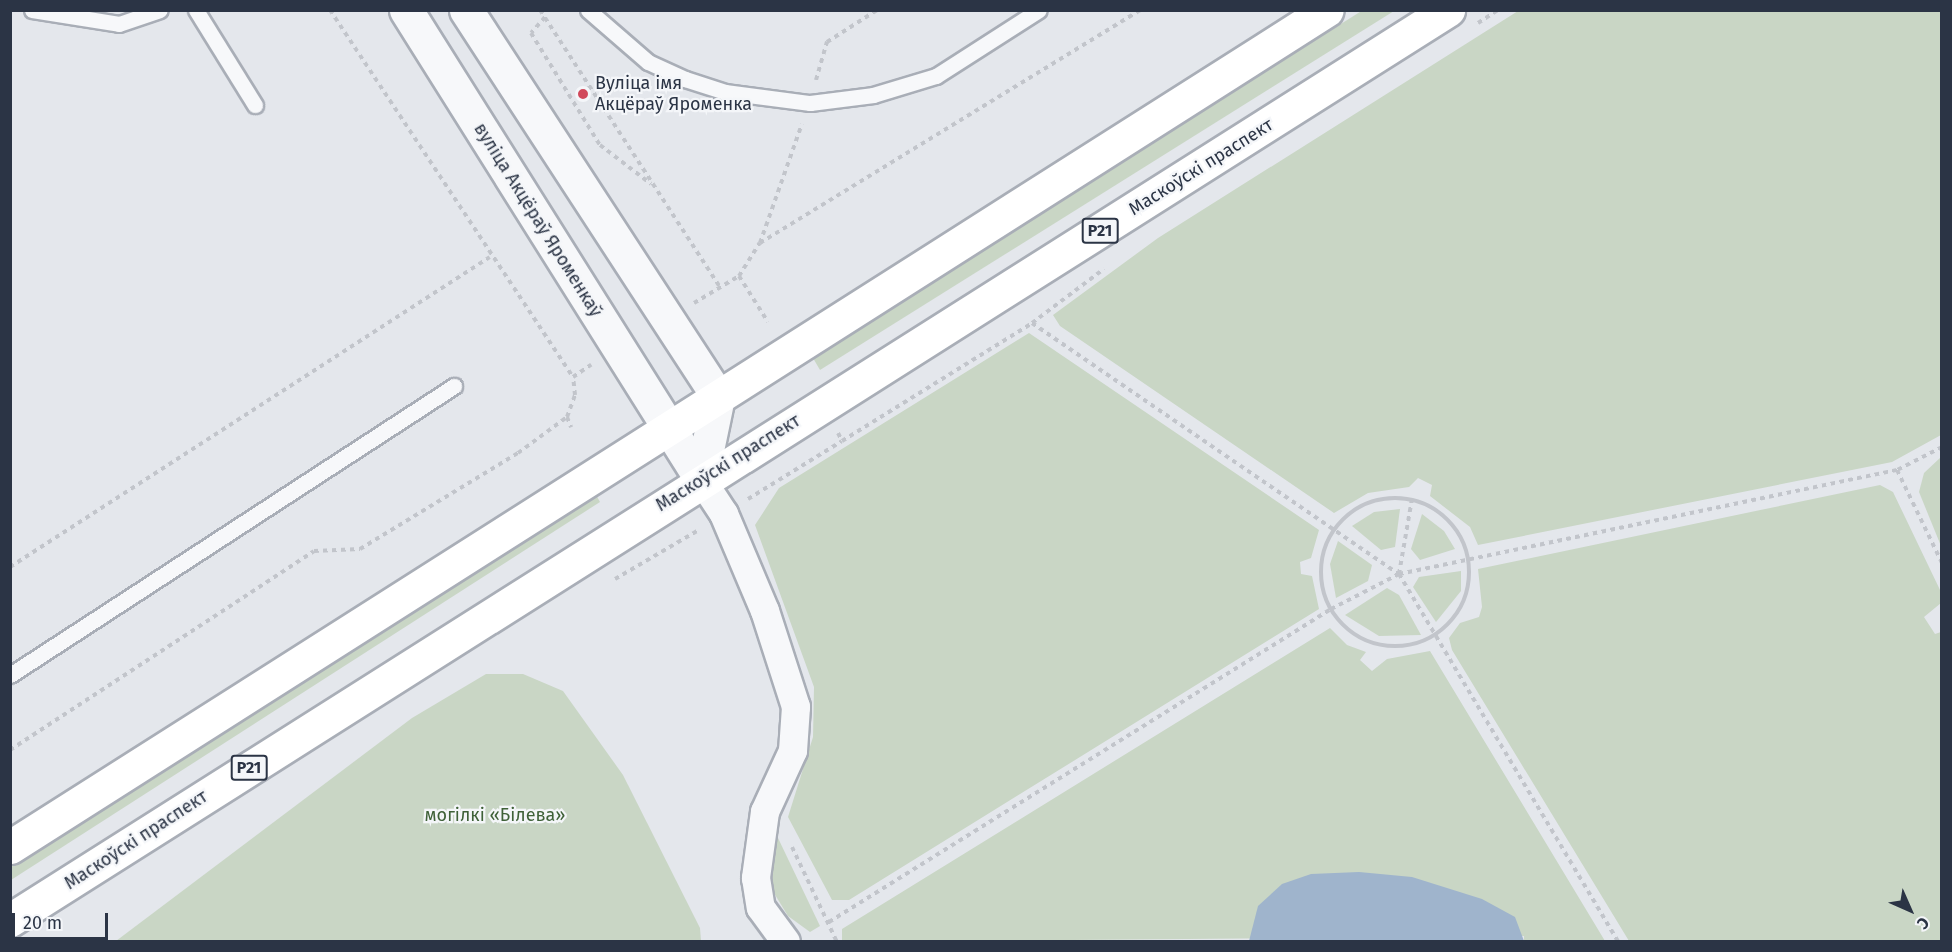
<!DOCTYPE html>
<html>
<head>
<meta charset="utf-8">
<style>
  body { margin:0 }
  #map { position:relative; width:1952px; height:952px; overflow:hidden; background:#e4e7ec; font-family:"Fira Sans",sans-serif }
  div>[style] { position:absolute }
  [style*='--x'] { left:calc(var(--x)*1px); top:calc(var(--y)*1px); width:calc(var(--w)*1px); rotate:calc(var(--a)*1deg) }
  .green>* { inset:0; background:#c9d6c5 }
  .water>* { inset:0; background:#9fb4cc }
  .path>* { height:4px; margin-top:-2px; transform-origin:0; background:repeating-linear-gradient(90deg,#c2c5cb 0 4.5px,transparent 0 9px) }
  .path>.ring { margin:-2px; padding:0; box-sizing:content-box; background:none; border:4px solid #c2c5cb; border-radius:50% }
  .roads { filter:drop-shadow(2px 0 #a9aeb7) drop-shadow(-2px 0 #a9aeb7) drop-shadow(0 2px #a9aeb7) drop-shadow(0 -2px #a9aeb7) }
  .service>* { height:15px; margin:-7.5px; padding:0 7.5px; transform-origin:7.5px; border-radius:7.5px; background:#f7f8fa }
  .minor>* { height:28px; margin:-14px; padding:0 14px; transform-origin:14px; border-radius:14px; background:#f7f8fa }
  .tertiary>* { height:33px; margin:-16.5px; padding:0 16.5px; transform-origin:16.5px; border-radius:16.5px; background:#f7f8fa }
  .primary>* { height:33px; margin:-16.5px; padding:0 16.5px; transform-origin:16.5px; border-radius:16.5px; background:#fff }
  .dots>* { width:16px; height:16px; translate:-50% -50%; box-sizing:border-box; border:3px solid #f4f6f9; border-radius:50% }
  span { translate:-50% -50%; white-space:nowrap; text-align:center; line-height:1.15; -webkit-text-stroke:4.5px #f4f6f9; paint-order:stroke }
  .shield-label span { padding:2px 4px; background:#f4f6f9; border:2px solid; border-radius:4px; -webkit-text-stroke-width:0 }
  .shield-label { font-size:16px; color:#2b3445; font-weight:700 }
  .poi-label { font-size:18px; color:#2b3445 }
  .left { translate:0 -50%; text-align:left }
  .street-label { font-size:18px; color:#2b3445 }
  .park-label { font-size:18px; color:#3f6138 }
  .frame { position:absolute; inset:0; border:12px solid #2b3445; pointer-events:none }
  .north { position:absolute; left:1880px; top:880px; width:60px; height:60px; -webkit-text-stroke:4px #f4f6f9; paint-order:stroke; rotate:135deg; font-size:16px; font-weight:700; line-height:24px; text-align:center; color:#2b3445 }
  .north::after { content:''; display:block; margin:auto; width:21px; height:27px; background:#2b3445; clip-path:polygon(50% 0,100% 100%,50% 72%,0 100%) }
  .scale { position:absolute; left:12px; top:913px; width:96px; height:27px; box-sizing:border-box; border:3px solid #2b3445; border-top:0; padding-left:8px; font-size:18px; line-height:21px; white-space:nowrap; color:#2b3445; -webkit-text-stroke:4px #f4f6f9; paint-order:stroke }
</style>
</head>
<body>
<div id="map">
  <div class="green">
    <i style="clip-path:polygon(1363px 10px,1394px 11px,820px 370px,813px 358px)"></i>
    <i style="clip-path:polygon(1518px 11px,1941px 11px,1941px 435px,1892px 462px,1478px 545px,1470px 527px,1430px 496px,1432px 485px,1418px 478px,1409px 487px,1368px 493px,1334px 513px,1060px 326px,1053px 315px,1158px 238px)"></i>
    <i style="clip-path:polygon(1029px 333px,1319px 530px,1311px 558px,1300px 562px,1301px 574px,1312px 576px,1319px 609px,849px 900px,832px 900px,788px 817px,813px 737px,814px 687px,755px 525px,779px 488px)"></i>
    <i style="clip-path:polygon(1941px 457px,1941px 546px,1919px 492px,1924px 473px)"></i>
    <i style="clip-path:polygon(1880px 485px,1893px 492px,1941px 592px,1941px 603px,1924px 617px,1935px 634px,1941px 632px,1941px 941px,1629px 941px,1452px 650px,1449px 638px,1460px 623px,1479px 617px,1482px 607px,1478px 569px)"></i>
    <i style="clip-path:polygon(595px 493px,600px 502px,11px 880px,11px 867px)"></i>
    <i style="clip-path:polygon(1400px 509px,1395px 547px,1381px 550px,1352px 526px,1374px 512px)"></i>
    <i style="clip-path:polygon(1422px 514px,1444px 531px,1455px 549px,1420px 560px,1411px 549px)"></i>
    <i style="clip-path:polygon(1338px 541px,1372px 565px,1368px 581px,1336px 598px,1330px 564px)"></i>
    <i style="clip-path:polygon(1461px 571px,1461px 591px,1436px 622px,1413px 587px,1419px 577px)"></i>
    <i style="clip-path:polygon(1387px 588px,1399px 595px,1421px 635px,1379px 636px,1345px 615px)"></i>
    <i style="clip-path:polygon(1330px 628px,1347px 645px,1366px 652px,1360px 660px,1372px 671px,1387px 659px,1430px 651px,1605px 941px,1524px 941px,1524px 936px,842px 942px,842px 929px)"></i>
    <i style="clip-path:polygon(486px 674px,523px 674px,563px 691px,623px 775px,700px 928px,701px 941px,116px 941px,412px 718px)"></i>
    <i style="clip-path:polygon(778px 838px,820px 926px,810px 932px,788px 916px,774px 893px,770px 866px)"></i>
  </div>
  <div class="water">
    <i style="clip-path:polygon(1359px 872px,1412px 877px,1482px 899px,1515px 917px,1524px 941px,1249px 941px,1258px 906px,1282px 884px,1311px 874px)"></i>
  </div>
  <div class="path">
    <i style="--x:330;--y:10;--w:440;--a:56.5"></i>
    <i style="--x:573;--y:377;--w:22;--a:-34"></i>
    <i style="--x:540;--y:10;--w:330;--a:57"></i>
    <i style="--x:545;--y:17;--w:21;--a:131"></i>
    <i style="--x:531;--y:33;--w:132;--a:58.4"></i>
    <i style="--x:600;--y:145;--w:64;--a:37.4"></i>
    <i style="--x:1478;--y:23;--w:24;--a:-33"></i>
    <i style="--x:816;--y:80;--w:40;--a:-74"></i>
    <i style="--x:827;--y:42;--w:59;--a:-32.6"></i>
    <i style="--x:760;--y:243;--w:446;--a:-31.5"></i>
    <i style="--x:739;--y:276;--w:54;--a:57.8"></i>
    <i style="--x:694;--y:303;--w:52;--a:-31"></i>
    <i style="--x:739;--y:276;--w:39;--a:-58"></i>
    <i style="--x:760;--y:243;--w:126;--a:-70.6"></i>
    <i style="--x:1032;--y:323;--w:445;--a:34.4"></i>
    <i style="--x:1399;--y:574;--w:428;--a:59.2"></i>
    <i style="--x:567;--y:417;--w:11;--a:68"></i>
    <i style="--x:838;--y:433;--w:9;--a:63"></i>
    <i style="--x:842;--y:441;--w:224;--a:-31.8"></i>
    <i style="--x:1032;--y:323;--w:90;--a:-36.9"></i>
    <i style="--x:1942;--y:447;--w:51;--a:152.9"></i>
    <i style="--x:1897;--y:470;--w:103;--a:64.2"></i>
    <i class="ring" style="left:1321px;top:498px;width:144px;height:144px"></i>
    <i style="--x:748;--y:499;--w:110;--a:-31.7"></i>
    <i style="--x:10;--y:567;--w:571;--a:-32.86"></i>
    <i style="--x:1399;--y:574;--w:76;--a:-80.2"></i>
    <i style="--x:615;--y:579;--w:97;--a:-30.3"></i>
    <i style="--x:10;--y:750;--w:363;--a:-33.2"></i>
    <i style="--x:314;--y:551;--w:46;--a:-2.5"></i>
    <i style="--x:360;--y:549;--w:185;--a:-31.3"></i>
    <i style="--x:518;--y:453;--w:61;--a:-36.3"></i>
    <i style="--x:567;--y:417;--w:23;--a:-70"></i>
    <i style="--x:575;--y:395;--w:18;--a:-96"></i>
    <i style="--x:792;--y:847;--w:105;--a:64.7"></i>
    <i style="--x:829;--y:922;--w:592;--a:-31.94"></i>
    <i style="--x:1331;--y:609;--w:76;--a:-27.2"></i>
    <i style="--x:1399;--y:574;--w:509;--a:-11.8"></i>
  </div>
  <div class="roads">
    <div class="service">
      <i style="--x:32;--y:10;--w:88;--a:9.1"></i>
      <i style="--x:119;--y:24;--w:43;--a:-18.9"></i>
      <i style="--x:196;--y:10;--w:112;--a:58.2"></i>
      <i style="--x:588;--y:10;--w:79;--a:40.9"></i>
      <i style="--x:648;--y:62;--w:41;--a:24.7"></i>
      <i style="--x:685;--y:79;--w:42;--a:18"></i>
      <i style="--x:725;--y:92;--w:86;--a:7.4"></i>
      <i style="--x:810;--y:103;--w:64;--a:-7.2"></i>
      <i style="--x:873;--y:95;--w:66;--a:-16.8"></i>
      <i style="--x:936;--y:76;--w:122;--a:-32.7"></i>
      <i style="--x:10;--y:675;--w:530;--a:-33.06"></i>
    </div>
    <div class="minor">
      <i style="--x:701;--y:479;--w:42;--a:56.7"></i>
      <i style="--x:724;--y:514;--w:105;--a:67.1"></i>
      <i style="--x:765;--y:611;--w:101;--a:72.1"></i>
      <i style="--x:796;--y:707;--w:44;--a:93.9"></i>
      <i style="--x:793;--y:751;--w:67;--a:114.7"></i>
      <i style="--x:765;--y:812;--w:67;--a:97.8"></i>
      <i style="--x:756;--y:878;--w:30;--a:81"></i>
      <i style="--x:761;--y:908;--w:42;--a:53.7"></i>
    </div>
    <div class="tertiary">
      <i style="--x:406;--y:10;--w:554;--a:57.83"></i>
      <i style="--x:466;--y:10;--w:462;--a:56.9"></i>
      <i style="--x:718;--y:397;--w:84;--a:101.7"></i>
    </div>
    <div class="primary">
      <i style="--x:10;--y:847;--w:1560;--a:-32.44"></i>
      <i style="--x:10;--y:920;--w:1702;--a:-32.33"></i>
    </div>
  </div>
  <div class="dots">
    <i style="left:583px;top:94px;background:#d1495b"></i>
  </div>
  <div class="shield-label">
    <span style="left:1100px;top:231px">Р21</span>
    <span style="left:249px;top:768px">Р21</span>
  </div>
  <div class="poi-label">
    <span class="left" style="left:595px;top:94px">Вуліца імя<br>Акцёраў Яроменка</span>
  </div>
  <div class="street-label">
    <span style="left:1201px;top:167px;rotate:-32deg">Маскоўскі праспект</span>
    <span style="left:538px;top:220px;rotate:58deg">вуліца Акцёраў Яроменкаў</span>
    <span style="left:728px;top:463px;rotate:-32deg">Маскоўскі праспект</span>
    <span style="left:136px;top:840px;rotate:-33deg">Маскоўскі праспект</span>
  </div>
  <div class="park-label">
    <span style="left:495px;top:815px">могілкі «Білева»</span>
  </div>
  <div class="frame"></div>
  <div class="north">С</div>
  <div class="scale">20 m</div>
</div>
</body>
</html>
